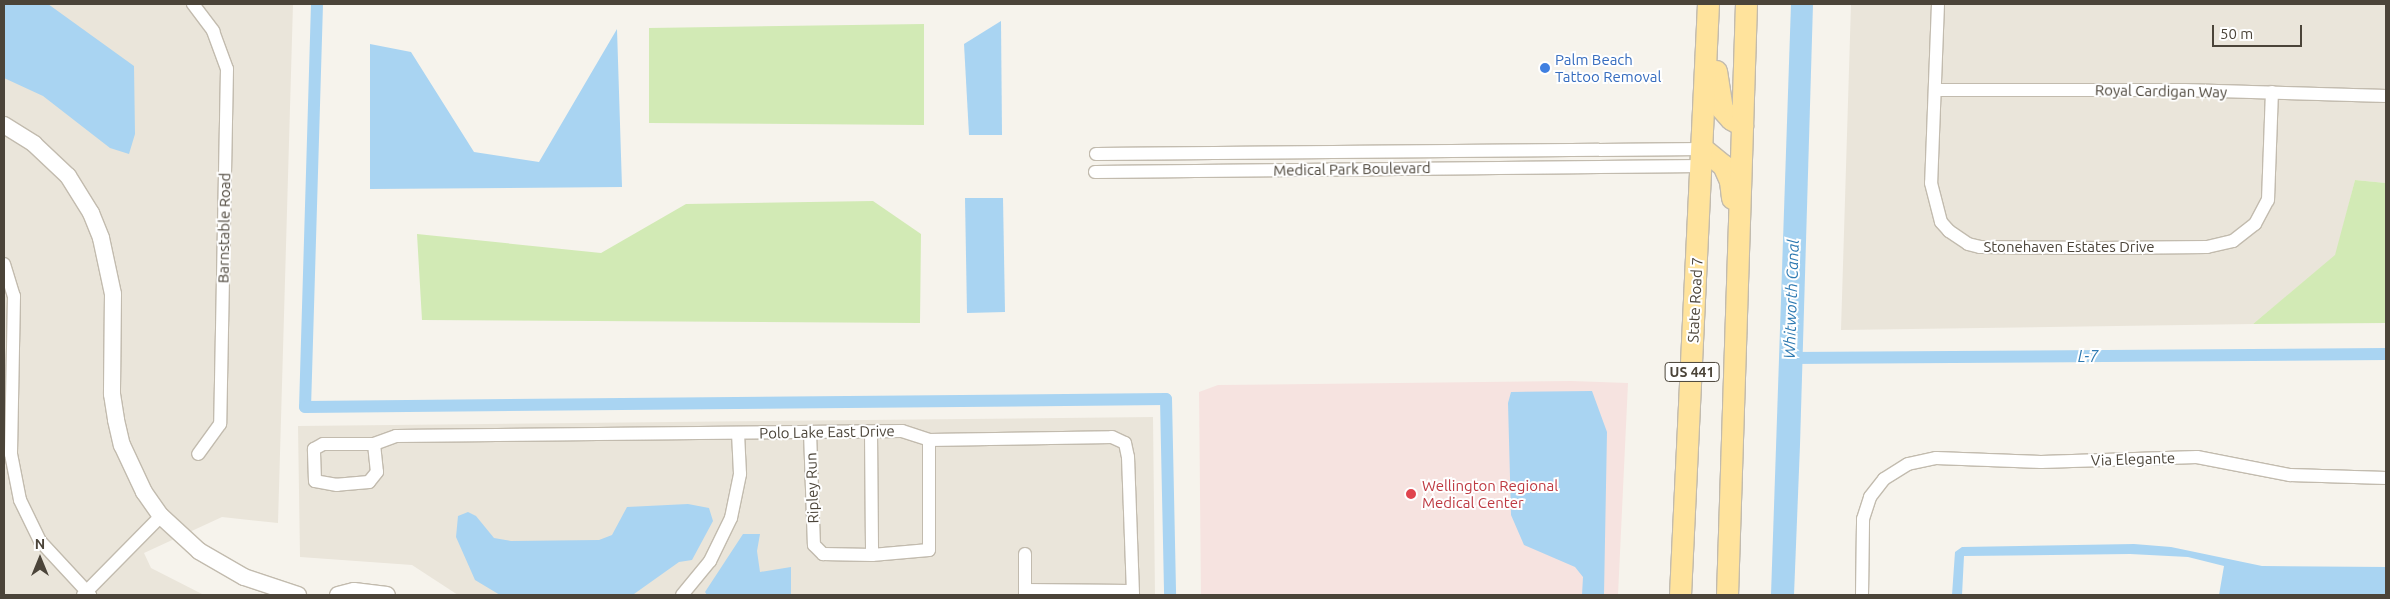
<!DOCTYPE html>
<html>
<head>
<meta charset="utf-8">
<style>
  body { margin:0 }
  #map { position:relative; width:2390px; height:599px; overflow:hidden; background:#f6f3ec; font-family:Ubuntu,sans-serif }
  div>[style] { position:absolute }
  [style*='--x'] { left:calc(var(--x)*1px); top:calc(var(--y)*1px); width:calc(var(--w)*1px); rotate:calc(var(--a)*1deg) }
  .residential>* { inset:0; background:#eae5da }
  .medical>* { inset:0; background:#f6e3e0 }
  .green>* { inset:0; background:#d2eab5 }
  .water>* { inset:0; background:#a9d4f2 }
  .canal>* { height:12px; margin:-6px; padding:0 6px; transform-origin:6px; border-radius:6px; background:#a9d4f2 }
  .roads { filter:drop-shadow(1px 0 #c2bbae) drop-shadow(-1px 0 #c2bbae) drop-shadow(0 1px #c2bbae) drop-shadow(0 -1px #c2bbae) }
  .minor>* { height:12px; margin:-6px; padding:0 6px; transform-origin:6px; border-radius:6px; background:#fff }
  .tertiary>* { height:16px; margin:-8px; padding:0 8px; transform-origin:8px; border-radius:8px; background:#fff }
  .primary>* { height:21px; margin:-10.5px; padding:0 10.5px; transform-origin:10.5px; border-radius:10.5px; background:#ffe39c }
  .dots>* { width:14px; height:14px; translate:-50% -50%; box-sizing:border-box; border:2px solid #fff; border-radius:50% }
  span { translate:-50% -50%; white-space:nowrap; text-align:center; line-height:1.15; -webkit-text-stroke:4px #fff; paint-order:stroke }
  .shield-label span { padding:1px 4px; background:#fff; border:1px solid; border-radius:4px; -webkit-text-stroke-width:0 }
  .shield-label { font-size:14px; color:#4b4439; font-weight:700 }
  .shop-label { font-size:15px; color:#366cbe }
  .left { translate:0 -50%; text-align:left }
  .street-label { font-size:15px; color:#4b4439 }
  .health-label { font-size:15px; color:#be3a42 }
  .water-label { font-size:16px; color:#2e7ab2; font-style:italic }
  .frame { position:absolute; inset:0; border:5px solid #4b4439; pointer-events:none }
  .north { position:absolute; left:15px; top:534px; width:50px; height:50px; -webkit-text-stroke:4px #fff; paint-order:stroke; rotate:0deg; font-size:14px; font-weight:700; line-height:20px; text-align:center; color:#4b4439 }
  .north::after { content:''; display:block; margin:auto; width:18px; height:22px; background:#4b4439; clip-path:polygon(50% 0,100% 100%,50% 72%,0 100%) }
  .scale { position:absolute; left:2212px; top:25px; width:90px; height:22px; box-sizing:border-box; border:2px solid #4b4439; border-top:0; padding-left:6px; font-size:15px; line-height:18px; white-space:nowrap; color:#4b4439; -webkit-text-stroke:4px #fff; paint-order:stroke }
</style>
</head>
<body>
<div id="map">
  <div class="residential">
    <i style="clip-path:polygon(4px 4px,293px 4px,278px 523px,222px 517px,144px 553px,151px 568px,204px 595px,4px 595px)"></i>
    <i style="clip-path:polygon(1851px 4px,2386px 4px,2386px 183px,2355px 180px,2336px 255px,2253px 324px,1841px 330px)"></i>
    <i style="clip-path:polygon(1153px 417px,1155px 595px,458px 595px,412px 565px,300px 557px,298px 426px)"></i>
  </div>
  <div class="medical">
    <i style="clip-path:polygon(1571px 381px,1628px 383px,1618px 595px,1201px 595px,1199px 392px,1218px 385px)"></i>
  </div>
  <div class="green">
    <i style="clip-path:polygon(924px 24px,924px 125px,649px 123px,649px 28px)"></i>
    <i style="clip-path:polygon(2355px 180px,2386px 183px,2386px 323px,2253px 324px,2335px 255px)"></i>
    <i style="clip-path:polygon(873px 201px,921px 234px,920px 323px,422px 320px,417px 234px,601px 253px,686px 204px)"></i>
  </div>
  <div class="water">
    <i style="clip-path:polygon(4px 4px,48px 4px,134px 66px,135px 134px,129px 154px,110px 148px,43px 96px,4px 78px)"></i>
    <i style="clip-path:polygon(1791px 4px,1813px 4px,1800px 445px,1794px 595px,1771px 595px)"></i>
    <i style="clip-path:polygon(1001px 21px,1002px 135px,969px 135px,964px 44px)"></i>
    <i style="clip-path:polygon(617px 29px,622px 187px,370px 189px,370px 44px,411px 52px,474px 152px,539px 162px)"></i>
    <i style="clip-path:polygon(965px 198px,1003px 198px,1005px 312px,967px 313px)"></i>
    <i style="clip-path:polygon(1592px 391px,1607px 432px,1604px 595px,1582px 595px,1583px 577px,1575px 567px,1524px 545px,1511px 515px,1508px 403px,1511px 392px)"></i>
    <i style="clip-path:polygon(688px 504px,709px 508px,713px 521px,692px 560px,679px 562px,634px 594px,626px 595px,500px 595px,475px 580px,456px 537px,458px 516px,468px 512px,476px 516px,494px 538px,511px 541px,599px 540px,612px 535px,627px 507px)"></i>
    <i style="clip-path:polygon(743px 534px,760px 534px,757px 551px,760px 572px,791px 567px,791px 595px,707px 595px,705px 592px)"></i>
    <i style="clip-path:polygon(2134px 544px,2171px 547px,2262px 566px,2386px 567px,2386px 595px,2219px 595px,2224px 566px,2188px 557px,2130px 554px,1964px 556px,1962px 595px,1952px 595px,1955px 552px,1962px 547px)"></i>
  </div>
  <div class="canal">
    <i style="--x:317;--y:4;--w:403;--a:91.7"></i>
    <i style="--x:305;--y:407;--w:861;--a:-0.53"></i>
    <i style="--x:1166;--y:399;--w:196;--a:88.8"></i>
    <i style="--x:1790;--y:358;--w:596;--a:-0.38"></i>
  </div>
  <div class="roads">
    <div class="minor">
      <i style="--x:193;--y:4;--w:34;--a:53"></i>
      <i style="--x:213;--y:31;--w:40;--a:69.8"></i>
      <i style="--x:227;--y:69;--w:355;--a:91.1"></i>
      <i style="--x:220;--y:424;--w:37;--a:126"></i>
      <i style="--x:1938;--y:4;--w:179;--a:92.2"></i>
      <i style="--x:1931;--y:183;--w:40;--a:75.6"></i>
      <i style="--x:1941;--y:222;--w:12;--a:48"></i>
      <i style="--x:1949;--y:231;--w:23;--a:34"></i>
      <i style="--x:1968;--y:244;--w:12;--a:14"></i>
      <i style="--x:1980;--y:247;--w:119;--a:0.5"></i>
      <i style="--x:2099;--y:248;--w:108;--a:-0.5"></i>
      <i style="--x:2207;--y:247;--w:27;--a:-13"></i>
      <i style="--x:2233;--y:241;--w:28;--a:-38"></i>
      <i style="--x:2255;--y:224;--w:27;--a:-62"></i>
      <i style="--x:2268;--y:200;--w:108;--a:-87.9"></i>
      <i style="--x:1935;--y:90;--w:249;--a:0"></i>
      <i style="--x:2184;--y:90;--w:202;--a:1.7"></i>
      <i style="--x:1096;--y:154;--w:607;--a:-0.47"></i>
      <i style="--x:1095;--y:172;--w:607;--a:-0.57"></i>
      <i style="--x:4;--y:264;--w:34;--a:73"></i>
      <i style="--x:14;--y:296;--w:158;--a:91.1"></i>
      <i style="--x:11;--y:454;--w:47;--a:78.9"></i>
      <i style="--x:20;--y:500;--w:46;--a:64"></i>
      <i style="--x:40;--y:541;--w:74;--a:47.2"></i>
      <i style="--x:810;--y:432;--w:113;--a:88"></i>
      <i style="--x:814;--y:545;--w:13;--a:45"></i>
      <i style="--x:823;--y:554;--w:49;--a:1.2"></i>
      <i style="--x:872;--y:555;--w:57;--a:-5"></i>
      <i style="--x:929;--y:550;--w:110;--a:-90"></i>
      <i style="--x:871;--y:432;--w:123;--a:89.5"></i>
      <i style="--x:374;--y:444;--w:28;--a:84"></i>
      <i style="--x:377;--y:472;--w:13;--a:129"></i>
      <i style="--x:369;--y:482;--w:32;--a:175"></i>
      <i style="--x:337;--y:485;--w:22;--a:-170"></i>
      <i style="--x:315;--y:481;--w:32;--a:-92"></i>
      <i style="--x:314;--y:449;--w:10;--a:-29"></i>
      <i style="--x:323;--y:444;--w:51;--a:0"></i>
      <i style="--x:374;--y:444;--w:23;--a:-20"></i>
      <i style="--x:396;--y:436;--w:506;--a:-0.57"></i>
      <i style="--x:902;--y:431;--w:28;--a:18"></i>
      <i style="--x:929;--y:440;--w:183;--a:-0.9"></i>
      <i style="--x:1112;--y:437;--w:14;--a:25"></i>
      <i style="--x:1125;--y:443;--w:14;--a:78"></i>
      <i style="--x:1128;--y:457;--w:138;--a:87.9"></i>
      <i style="--x:1025;--y:554;--w:41;--a:90"></i>
      <i style="--x:1025;--y:590;--w:105;--a:0.5"></i>
      <i style="--x:83;--y:595;--w:111;--a:-45.4"></i>
      <i style="--x:682;--y:595;--w:44;--a:-50.5"></i>
      <i style="--x:710;--y:561;--w:48;--a:-64"></i>
      <i style="--x:731;--y:518;--w:45;--a:-78.4"></i>
      <i style="--x:740;--y:474;--w:41;--a:-92.8"></i>
      <i style="--x:1862;--y:595;--w:76;--a:-89.2"></i>
      <i style="--x:1863;--y:519;--w:23;--a:-72"></i>
      <i style="--x:1870;--y:497;--w:23;--a:-52"></i>
      <i style="--x:1884;--y:479;--w:28;--a:-32"></i>
      <i style="--x:1908;--y:464;--w:29;--a:-12"></i>
      <i style="--x:1936;--y:458;--w:105;--a:2.2"></i>
      <i style="--x:2041;--y:462;--w:156;--a:-1.8"></i>
      <i style="--x:2197;--y:457;--w:95;--a:11"></i>
      <i style="--x:2290;--y:475;--w:96;--a:1.8"></i>
    </div>
    <div class="tertiary">
      <i style="--x:4;--y:125;--w:36;--a:32"></i>
      <i style="--x:34;--y:144;--w:47;--a:43.3"></i>
      <i style="--x:68;--y:176;--w:44;--a:58.1"></i>
      <i style="--x:91;--y:213;--w:27;--a:68"></i>
      <i style="--x:101;--y:238;--w:57;--a:77.9"></i>
      <i style="--x:113;--y:294;--w:100;--a:90.6"></i>
      <i style="--x:112;--y:394;--w:26;--a:81"></i>
      <i style="--x:116;--y:420;--w:26;--a:77"></i>
      <i style="--x:122;--y:445;--w:52;--a:64.9"></i>
      <i style="--x:144;--y:492;--w:29;--a:55"></i>
      <i style="--x:161;--y:516;--w:52;--a:42.6"></i>
      <i style="--x:199;--y:551;--w:52;--a:30"></i>
      <i style="--x:244;--y:577;--w:57;--a:18.4"></i>
      <i style="--x:338;--y:595;--w:16;--a:-14"></i>
      <i style="--x:354;--y:591;--w:33;--a:7"></i>
    </div>
    <div class="primary">
      <i style="--x:1716;--y:71;--w:38;--a:81"></i>
      <i style="--x:1722;--y:109;--w:13;--a:48"></i>
      <i style="--x:1731;--y:119;--w:13;--a:29"></i>
      <i style="--x:1703;--y:149;--w:26;--a:39"></i>
      <i style="--x:1723;--y:165;--w:17;--a:66"></i>
      <i style="--x:1730;--y:181;--w:17;--a:83"></i>
      <i style="--x:1680;--y:595;--w:592;--a:-87.29"></i>
      <i style="--x:1727;--y:595;--w:591;--a:-88.16"></i>
    </div>
  </div>
  <div class="dots">
    <i style="left:1545px;top:68px;background:#3f7fe0"></i>
    <i style="left:1411px;top:494px;background:#e0444e"></i>
  </div>
  <div class="shield-label">
    <span style="left:1692px;top:372px">US 441</span>
  </div>
  <div class="shop-label">
    <span class="left" style="left:1555px;top:68px">Palm Beach<br>Tattoo Removal</span>
  </div>
  <div class="street-label">
    <span style="left:2161px;top:91px;rotate:1deg">Royal Cardigan Way</span>
    <span style="left:1352px;top:169px;rotate:-1deg">Medical Park Boulevard</span>
    <span style="left:224px;top:228px;rotate:-89deg">Barnstable Road</span>
    <span style="left:2069px;top:247px">Stonehaven Estates Drive</span>
    <span style="left:1695px;top:300px;rotate:-87deg">State Road 7</span>
    <span style="left:827px;top:432px;rotate:-1deg">Polo Lake East Drive</span>
    <span style="left:2133px;top:459px;rotate:-2deg">Via Elegante</span>
    <span style="left:812px;top:488px;rotate:-92deg">Ripley Run</span>
  </div>
  <div class="health-label">
    <span class="left" style="left:1422px;top:494px">Wellington Regional<br>Medical Center</span>
  </div>
  <div class="water-label">
    <span style="left:1791px;top:299px;rotate:-88deg">Whitworth Canal</span>
    <span style="left:2088px;top:356px">L-7</span>
  </div>
  <div class="frame"></div>
  <div class="north">N</div>
  <div class="scale">50 m</div>
</div>
</body>
</html>
